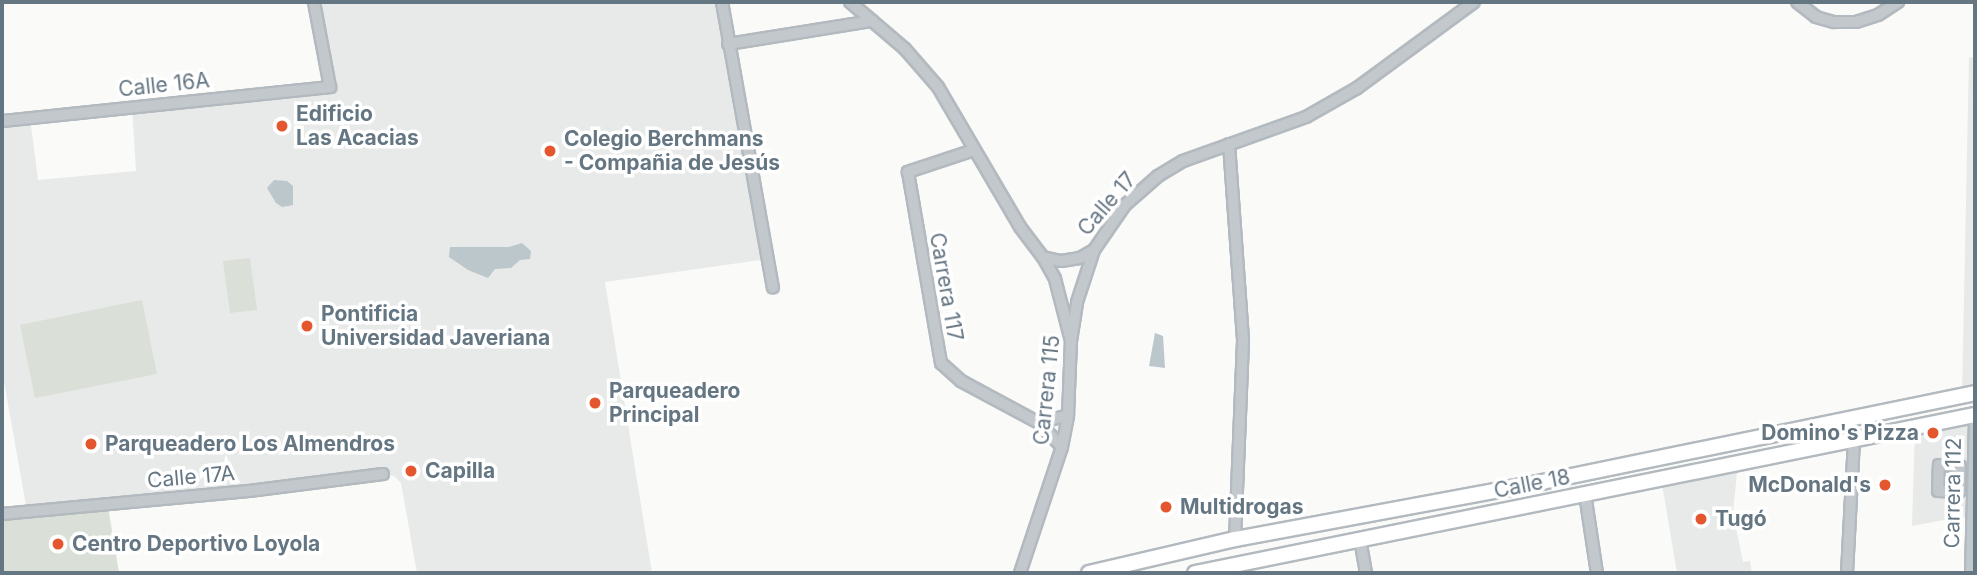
<!DOCTYPE html>
<html>
<head>
<meta charset="utf-8">
<style>
  body { margin:0 }
  #map { position:relative; width:1977px; height:575px; overflow:hidden; background:#fafaf8; font-family:Inter,sans-serif }
  div>[style] { position:absolute }
  [style*='--x'] { left:calc(var(--x)*1px); top:calc(var(--y)*1px); width:calc(var(--w)*1px); rotate:calc(var(--a)*1deg) }
  .built>* { inset:0; background:#e8e9e9 }
  .green>* { inset:0; background:#dadfd7 }
  .water>* { inset:0; background:#bbc7cb }
  .roads { filter:drop-shadow(2px 0 #b3babf) drop-shadow(-2px 0 #b3babf) drop-shadow(0 2px #b3babf) drop-shadow(0 -2px #b3babf) }
  .street>* { height:10px; margin:-5px; padding:0 5px; transform-origin:5px; border-radius:5px; background:#c3c8cc }
  .secondary>* { height:14px; margin:-7px; padding:0 7px; transform-origin:7px; border-radius:7px; background:#fff }
  .dots>* { width:19px; height:19px; translate:-50% -50%; box-sizing:border-box; border:4px solid #fff; border-radius:50% }
  span { translate:-50% -50%; white-space:nowrap; text-align:center; line-height:1.15; -webkit-text-stroke:7px #fff; paint-order:stroke }
  .street-label { font-size:21px; color:#657683 }
  .poi-label { font-size:21px; color:#657683; font-weight:700 }
  .left { translate:0 -50%; text-align:left }
  .right { translate:-100% -50%; text-align:right }
  .frame { position:absolute; inset:0; border:4px solid #657683; pointer-events:none }
</style>
</head>
<body>
<div id="map">
  <div class="built">
    <i style="clip-path:polygon(314px 2px,722px 2px,768px 259px,605px 282px,652px 573px,417px 573px,401px 483px,394px 476px,383px 474px,108px 505px,119px 573px,2px 573px,27px 511px,2px 370px,2px 121px,30px 118px,38px 180px,136px 171px,132px 107px,329px 87px)"></i>
    <i style="clip-path:polygon(1969px 57px,1975px 58px,1975px 393px,1962px 396px)"></i>
    <i style="clip-path:polygon(1975px 415px,1972px 518px,1959px 517px,1912px 526px,1915px 427px)"></i>
    <i style="clip-path:polygon(1738px 463px,1733px 513px,1743px 562px,1750px 561px,1752px 573px,1677px 573px,1661px 478px)"></i>
  </div>
  <div class="green">
    <i style="clip-path:polygon(250px 258px,257px 310px,230px 313px,223px 261px)"></i>
    <i style="clip-path:polygon(142px 300px,157px 374px,35px 398px,20px 325px)"></i>
    <i style="clip-path:polygon(107px 504px,119px 573px,2px 573px,2px 514px)"></i>
  </div>
  <div class="water">
    <i style="clip-path:polygon(274px 180px,287px 181px,293px 186px,293px 205px,282px 207px,276px 203px,267px 188px)"></i>
    <i style="clip-path:polygon(522px 243px,531px 251px,530px 259px,520px 260px,511px 268px,495px 269px,488px 278px,468px 270px,449px 257px,450px 247px,509px 247px)"></i>
    <i style="clip-path:polygon(1155px 333px,1163px 336px,1165px 368px,1149px 366px)"></i>
  </div>
  <div class="roads">
    <div class="street">
      <i style="--x:722;--y:2;--w:290;--a:79.9"></i>
      <i style="--x:850;--y:2;--w:72;--a:40.5"></i>
      <i style="--x:905;--y:49;--w:50;--a:49"></i>
      <i style="--x:938;--y:87;--w:162;--a:59.6"></i>
      <i style="--x:1020;--y:227;--w:38;--a:53"></i>
      <i style="--x:1043;--y:257;--w:25;--a:61"></i>
      <i style="--x:1055;--y:279;--w:64;--a:75.5"></i>
      <i style="--x:1797;--y:2;--w:24;--a:38"></i>
      <i style="--x:1816;--y:17;--w:19;--a:16"></i>
      <i style="--x:1834;--y:22;--w:22;--a:0"></i>
      <i style="--x:1856;--y:22;--w:23;--a:-18"></i>
      <i style="--x:1878;--y:15;--w:24;--a:-33"></i>
      <i style="--x:728;--y:44;--w:146;--a:-9.1"></i>
      <i style="--x:2;--y:121;--w:330;--a:-5.9"></i>
      <i style="--x:330;--y:87;--w:86;--a:-100.7"></i>
      <i style="--x:1229;--y:144;--w:197;--a:85.9"></i>
      <i style="--x:1243;--y:341;--w:198;--a:92.3"></i>
      <i style="--x:974;--y:150;--w:70;--a:161.6"></i>
      <i style="--x:908;--y:172;--w:194;--a:80.2"></i>
      <i style="--x:941;--y:363;--w:27;--a:42"></i>
      <i style="--x:961;--y:381;--w:89;--a:28.3"></i>
      <i style="--x:1039;--y:423;--w:33;--a:46"></i>
      <i style="--x:1043;--y:257;--w:18;--a:13"></i>
      <i style="--x:1061;--y:261;--w:19;--a:-9"></i>
      <i style="--x:1080;--y:258;--w:16;--a:-30"></i>
      <i style="--x:1094;--y:250;--w:55;--a:-55.4"></i>
      <i style="--x:1125;--y:205;--w:44;--a:-41.3"></i>
      <i style="--x:1158;--y:176;--w:29;--a:-31"></i>
      <i style="--x:1183;--y:161;--w:131;--a:-19.7"></i>
      <i style="--x:1306;--y:117;--w:59;--a:-29.6"></i>
      <i style="--x:1357;--y:88;--w:145;--a:-36.3"></i>
      <i style="--x:1039;--y:423;--w:30;--a:-15"></i>
      <i style="--x:1939;--y:465;--w:21;--a:3"></i>
      <i style="--x:1960;--y:466;--w:26;--a:92"></i>
      <i style="--x:1959;--y:492;--w:21;--a:-177"></i>
      <i style="--x:1938;--y:491;--w:26;--a:-88"></i>
      <i style="--x:1585;--y:494;--w:80;--a:81.4"></i>
      <i style="--x:2;--y:514;--w:248;--a:-5.3"></i>
      <i style="--x:249;--y:491;--w:135;--a:-7.2"></i>
      <i style="--x:1360;--y:539;--w:35;--a:80"></i>
      <i style="--x:1020;--y:573;--w:133;--a:-71.6"></i>
      <i style="--x:1062;--y:447;--w:33;--a:-79"></i>
      <i style="--x:1068;--y:415;--w:74;--a:-87.7"></i>
      <i style="--x:1071;--y:341;--w:39;--a:-81"></i>
      <i style="--x:1077;--y:302;--w:55;--a:-71.9"></i>
      <i style="--x:1847;--y:573;--w:134;--a:-87"></i>
      <i style="--x:1971;--y:573;--w:158;--a:-88.5"></i>
    </div>
    <div class="secondary">
      <i style="--x:1089;--y:573;--w:150;--a:-13.1"></i>
      <i style="--x:1235;--y:539;--w:312;--a:-10.5"></i>
      <i style="--x:1542;--y:482;--w:442;--a:-11.6"></i>
      <i style="--x:1195;--y:573;--w:796;--a:-11.45"></i>
    </div>
  </div>
  <div class="dots">
    <i style="left:282px;top:126px;background:#e4572e"></i>
    <i style="left:550px;top:151px;background:#e4572e"></i>
    <i style="left:307px;top:326px;background:#e4572e"></i>
    <i style="left:595px;top:403px;background:#e4572e"></i>
    <i style="left:1933px;top:433px;background:#e4572e"></i>
    <i style="left:91px;top:444px;background:#e4572e"></i>
    <i style="left:411px;top:471px;background:#e4572e"></i>
    <i style="left:1885px;top:485px;background:#e4572e"></i>
    <i style="left:1166px;top:507px;background:#e4572e"></i>
    <i style="left:1701px;top:519px;background:#e4572e"></i>
    <i style="left:58px;top:544px;background:#e4572e"></i>
  </div>
  <div class="street-label">
    <span style="left:164px;top:85px;rotate:-6deg">Calle 16A</span>
    <span style="left:1107px;top:204px;rotate:-49deg">Calle 17</span>
    <span style="left:946px;top:287px;rotate:80deg">Carrera 117</span>
    <span style="left:1047px;top:390px;rotate:-84deg">Carrera 115</span>
    <span style="left:191px;top:477px;rotate:-5deg">Calle 17A</span>
    <span style="left:1532px;top:484px;rotate:-11deg">Calle 18</span>
    <span style="left:1953px;top:493px;rotate:-89deg">Carrera 112</span>
  </div>
  <div class="poi-label">
    <span class="left" style="left:296px;top:126px">Edificio<br>Las Acacias</span>
    <span class="left" style="left:564px;top:151px">Colegio Berchmans<br>- Compañia de Jesús</span>
    <span class="left" style="left:321px;top:326px">Pontificia<br>Universidad Javeriana</span>
    <span class="left" style="left:609px;top:403px">Parqueadero<br>Principal</span>
    <span class="right" style="left:1919px;top:433px">Domino's Pizza</span>
    <span class="left" style="left:105px;top:444px">Parqueadero Los Almendros</span>
    <span class="left" style="left:425px;top:471px">Capilla</span>
    <span class="right" style="left:1871px;top:485px">McDonald's</span>
    <span class="left" style="left:1180px;top:507px">Multidrogas</span>
    <span class="left" style="left:1715px;top:519px">Tugó</span>
    <span class="left" style="left:72px;top:544px">Centro Deportivo Loyola</span>
  </div>
  <div class="frame"></div>
</div>
</body>
</html>
